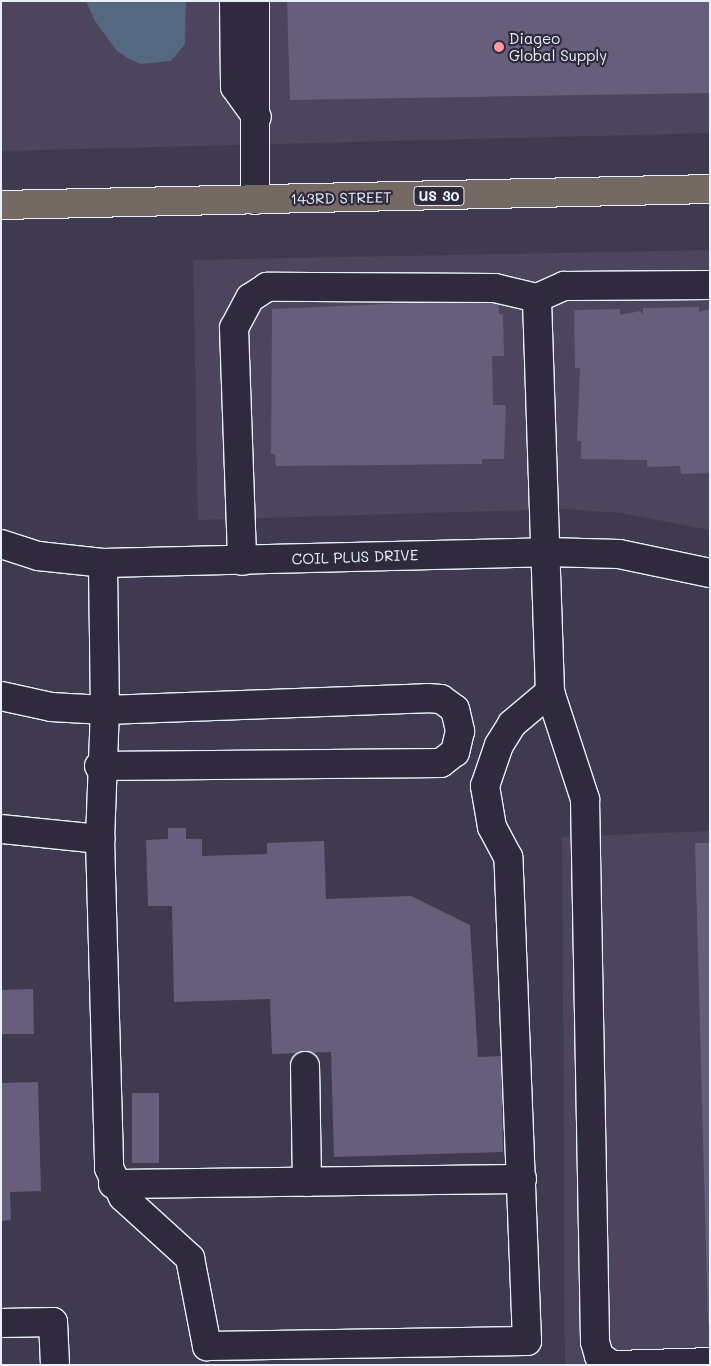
<!DOCTYPE html>
<html>
<head>
<meta charset="utf-8">
<style>
  body { margin:0 }
  #map { position:relative; width:711px; height:1366px; overflow:hidden; background:#403a50; font-family:Mali,sans-serif }
  div>[style] { position:absolute }
  [style*='--x'] { left:calc(var(--x)*1px); top:calc(var(--y)*1px); width:calc(var(--w)*1px); rotate:calc(var(--a)*1deg) }
  .built>* { inset:0; background:#4c455d }
  .water>* { inset:0; background:#546880 }
  .building>* { inset:0; background:#675e7b }
  .roads { filter:drop-shadow(1px 0 #e8f1f8) drop-shadow(-1px 0 #e8f1f8) drop-shadow(0 1px #e8f1f8) drop-shadow(0 -1px #e8f1f8) }
  .minor>* { height:28px; margin:-14px; padding:0 14px; transform-origin:14px; border-radius:14px; background:#2f2a3d }
  .major>* { height:28px; margin:-14px; padding:0 14px; transform-origin:14px; border-radius:14px; background:#756964 }
  .dots>* { width:14px; height:14px; translate:-50% -50%; box-sizing:border-box; border:2px solid #2f2a3d; border-radius:50% }
  span { translate:-50% -50%; white-space:nowrap; text-align:center; line-height:1.15; -webkit-text-stroke:4.5px #2f2a3d; paint-order:stroke }
  .shield-label span { padding:1px 4px; background:#2f2a3d; border:1px solid; border-radius:4px; -webkit-text-stroke-width:0 }
  .shield-label { font-size:14px; color:#e8f1f8; font-weight:700 }
  .poi-label { font-size:15px; color:#e8f1f8 }
  .left { translate:0 -50%; text-align:left }
  .street-label { font-size:15px; color:#e8f1f8 }
  .frame { position:absolute; inset:0; border:2px solid #e8f1f8; pointer-events:none }
</style>
</head>
<body>
<div id="map">
  <div class="built">
    <i style="clip-path:polygon(1px 1px,710px 1px,710px 133px,1px 151px)"></i>
    <i style="clip-path:polygon(710px 250px,710px 530px,621px 513px,564px 509px,198px 520px,193px 260px)"></i>
    <i style="clip-path:polygon(710px 831px,710px 1365px,565px 1365px,562px 837px)"></i>
  </div>
  <div class="water">
    <i style="clip-path:polygon(86px 1px,186px 1px,185px 44px,171px 61px,141px 64px,129px 59px,117px 51px,95px 21px)"></i>
  </div>
  <div class="building">
    <i style="clip-path:polygon(287px 1px,710px 1px,710px 93px,290px 100px)"></i>
    <i style="clip-path:polygon(477px 300px,499px 302px,499px 314px,503px 314px,504px 356px,492px 356px,493px 405px,506px 405px,504px 459px,482px 459px,482px 464px,276px 466px,275px 454px,271px 454px,272px 309px)"></i>
    <i style="clip-path:polygon(699px 307px,699px 312px,710px 309px,710px 473px,681px 474px,680px 466px,647px 467px,647px 460px,581px 459px,581px 441px,577px 441px,580px 368px,575px 368px,574px 310px,620px 309px,620px 315px,640px 311px,643px 314px,643px 308px)"></i>
    <i style="clip-path:polygon(168px 828px,186px 828px,186px 839px,202px 839px,202px 856px,267px 854px,267px 843px,324px 841px,326px 899px,411px 896px,470px 925px,478px 1057px,501px 1056px,503px 1152px,334px 1157px,331px 1052px,272px 1054px,270px 999px,174px 1002px,172px 906px,148px 906px,146px 840px,168px 839px)"></i>
    <i style="clip-path:polygon(695px 843px,710px 843px,710px 1323px,708px 1323px)"></i>
    <i style="clip-path:polygon(33px 989px,34px 1034px,1px 1034px,1px 990px)"></i>
    <i style="clip-path:polygon(38px 1082px,41px 1191px,10px 1192px,11px 1220px,1px 1221px,1px 1083px)"></i>
    <i style="clip-path:polygon(132px 1093px,159px 1093px,159px 1163px,132px 1163px)"></i>
  </div>
  <div class="roads">
    <div class="minor">
      <i style="--x:234;--y:1;--w:86;--a:89.3"></i>
      <i style="--x:235;--y:87;--w:37;--a:54"></i>
      <i style="--x:255;--y:200;--w:199;--a:-90"></i>
      <i style="--x:537;--y:298;--w:30;--a:-24"></i>
      <i style="--x:564;--y:286;--w:146;--a:-0.4"></i>
      <i style="--x:1;--y:544;--w:39;--a:18"></i>
      <i style="--x:38;--y:556;--w:65;--a:6.1"></i>
      <i style="--x:103;--y:563;--w:444;--a:-1.4"></i>
      <i style="--x:547;--y:552;--w:72;--a:1.6"></i>
      <i style="--x:619;--y:554;--w:93;--a:11.8"></i>
      <i style="--x:550;--y:692;--w:113;--a:71.9"></i>
      <i style="--x:585;--y:799;--w:543;--a:88.94"></i>
      <i style="--x:595;--y:1342;--w:15;--a:74"></i>
      <i style="--x:599;--y:1356;--w:16;--a:35"></i>
      <i style="--x:1;--y:696;--w:51;--a:12.4"></i>
      <i style="--x:51;--y:707;--w:54;--a:3.2"></i>
      <i style="--x:105;--y:710;--w:322;--a:-2.1"></i>
      <i style="--x:427;--y:698;--w:14;--a:4"></i>
      <i style="--x:441;--y:699;--w:17;--a:36"></i>
      <i style="--x:455;--y:709;--w:23;--a:77"></i>
      <i style="--x:460;--y:731;--w:22;--a:103"></i>
      <i style="--x:455;--y:752;--w:18;--a:142"></i>
      <i style="--x:441;--y:763;--w:342;--a:179.5"></i>
      <i style="--x:1;--y:829;--w:100;--a:5.8"></i>
      <i style="--x:100;--y:839;--w:129;--a:-87.8"></i>
      <i style="--x:105;--y:710;--w:147;--a:-90.8"></i>
      <i style="--x:100;--y:839;--w:329;--a:88.4"></i>
      <i style="--x:109;--y:1168;--w:32;--a:64"></i>
      <i style="--x:123;--y:1197;--w:91;--a:42.3"></i>
      <i style="--x:190;--y:1258;--w:90;--a:79.1"></i>
      <i style="--x:207;--y:1346;--w:320;--a:-0.9"></i>
      <i style="--x:527;--y:1341;--w:484;--a:-92.2"></i>
      <i style="--x:508;--y:857;--w:34;--a:-118"></i>
      <i style="--x:492;--y:827;--w:42;--a:-99.7"></i>
      <i style="--x:485;--y:786;--w:43;--a:-71.1"></i>
      <i style="--x:499;--y:745;--w:25;--a:-58"></i>
      <i style="--x:512;--y:724;--w:50;--a:-40.1"></i>
      <i style="--x:550;--y:692;--w:394;--a:-91.9"></i>
      <i style="--x:537;--y:298;--w:43;--a:-166.6"></i>
      <i style="--x:495;--y:288;--w:228;--a:-179.7"></i>
      <i style="--x:267;--y:287;--w:20;--a:147"></i>
      <i style="--x:250;--y:298;--w:34;--a:118"></i>
      <i style="--x:234;--y:328;--w:233;--a:88"></i>
      <i style="--x:305;--y:1066;--w:116;--a:89"></i>
      <i style="--x:113;--y:1184;--w:409;--a:-0.7"></i>
      <i style="--x:1;--y:1323;--w:52;--a:-1.1"></i>
      <i style="--x:53;--y:1322;--w:43;--a:87.3"></i>
      <i style="--x:617;--y:1365;--w:93;--a:-1.8"></i>
    </div>
    <div class="major">
      <i style="--x:1;--y:205;--w:709;--a:-1.29"></i>
    </div>
  </div>
  <div class="dots">
    <i style="left:499px;top:47px;background:#ff9aa2"></i>
  </div>
  <div class="shield-label">
    <span style="left:439px;top:196px">US 30</span>
  </div>
  <div class="poi-label">
    <span class="left" style="left:509px;top:47px">Diageo<br>Global Supply</span>
  </div>
  <div class="street-label">
    <span style="left:341px;top:198px;rotate:-1deg">143RD STREET</span>
    <span style="left:355px;top:557px;rotate:-2deg">COIL PLUS DRIVE</span>
  </div>
  <div class="frame"></div>
</div>
</body>
</html>
